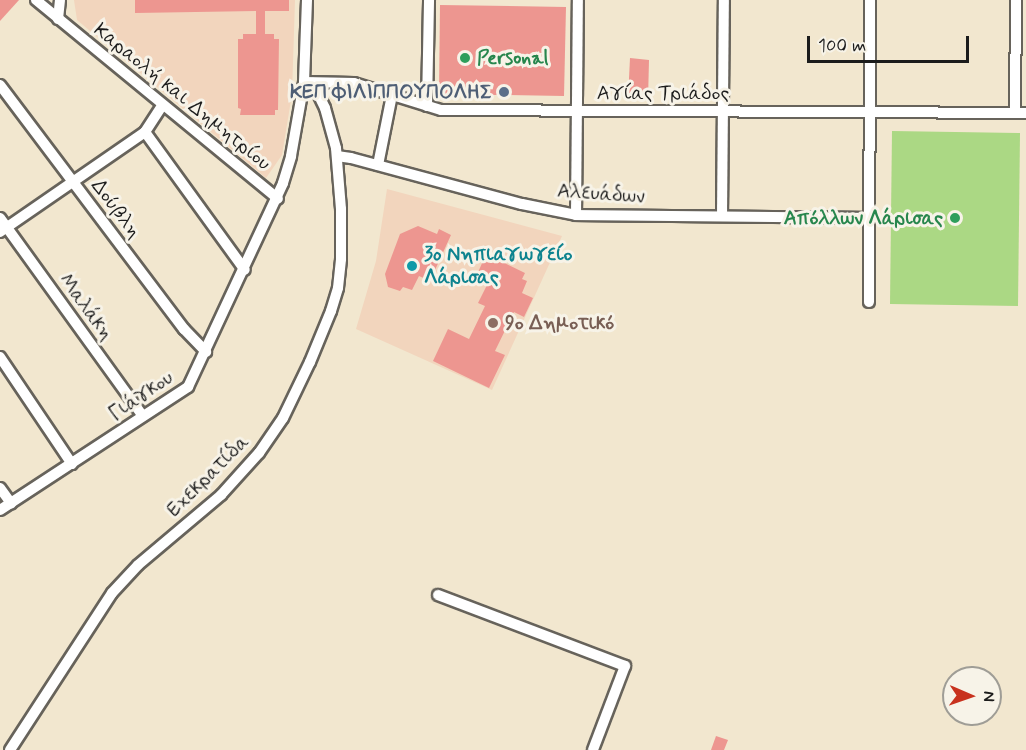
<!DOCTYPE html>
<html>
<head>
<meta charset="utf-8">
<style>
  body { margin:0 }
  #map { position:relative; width:1026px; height:750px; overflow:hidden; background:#f2e7cf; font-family:Mynerve,sans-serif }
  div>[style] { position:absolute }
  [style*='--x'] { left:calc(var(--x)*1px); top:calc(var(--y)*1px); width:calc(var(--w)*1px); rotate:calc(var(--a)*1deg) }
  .built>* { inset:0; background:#f2d5bd }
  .green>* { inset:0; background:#abd884 }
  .building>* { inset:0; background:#ed9690 }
  .roads { filter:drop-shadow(2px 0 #67635b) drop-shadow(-2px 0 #67635b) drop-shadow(0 2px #67635b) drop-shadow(0 -2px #67635b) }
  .minor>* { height:10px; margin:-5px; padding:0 5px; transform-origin:5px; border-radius:5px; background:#fff }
  .dots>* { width:16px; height:16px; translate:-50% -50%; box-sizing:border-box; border:3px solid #f7f3e8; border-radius:50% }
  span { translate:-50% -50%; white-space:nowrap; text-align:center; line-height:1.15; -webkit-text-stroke:6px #f7f3e8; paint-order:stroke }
  .leisure-label { font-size:20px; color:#27864d; font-weight:700 }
  .left { translate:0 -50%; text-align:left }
  .right { translate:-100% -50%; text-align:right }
  .service-label { font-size:20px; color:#4e5e75; font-weight:700 }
  .street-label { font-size:20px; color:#1c1c1c }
  .culture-label { font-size:20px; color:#0d838f; font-weight:700 }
  .education-label { font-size:20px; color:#785e54; font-weight:700 }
  .north { position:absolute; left:942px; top:666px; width:60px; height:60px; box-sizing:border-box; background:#f7f3e8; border:2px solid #9f9d96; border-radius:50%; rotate:92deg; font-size:16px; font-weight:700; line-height:24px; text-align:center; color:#1c1c1c }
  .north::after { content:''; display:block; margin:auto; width:21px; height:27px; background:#c8321e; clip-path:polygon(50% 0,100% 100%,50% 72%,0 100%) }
  .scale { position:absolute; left:807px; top:36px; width:162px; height:27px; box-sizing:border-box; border:3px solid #1c1c1c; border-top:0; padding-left:8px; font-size:18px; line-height:21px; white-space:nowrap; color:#1c1c1c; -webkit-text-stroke:4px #f7f3e8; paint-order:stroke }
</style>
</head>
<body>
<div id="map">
  <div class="built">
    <i style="clip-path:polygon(74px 0,295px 0,292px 94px,282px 155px,266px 178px,77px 20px)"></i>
    <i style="clip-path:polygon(387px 189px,562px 236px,492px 390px,356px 329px,376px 261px)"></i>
  </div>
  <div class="green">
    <i style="clip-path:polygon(892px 131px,1020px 133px,1018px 306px,890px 304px)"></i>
  </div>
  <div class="building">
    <i style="clip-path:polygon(0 0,19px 0,0 21px)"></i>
    <i style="clip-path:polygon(135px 0,289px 0,289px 11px,265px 11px,265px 34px,274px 34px,274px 39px,279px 39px,278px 110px,275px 110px,275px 115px,240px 115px,241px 109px,238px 108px,238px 39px,243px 39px,243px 34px,256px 34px,256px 11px,135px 13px)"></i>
    <i style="clip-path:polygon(440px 5px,566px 7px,564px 96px,439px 94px)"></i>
    <i style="clip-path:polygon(630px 58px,649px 60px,648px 100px,628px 99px)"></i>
    <i style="clip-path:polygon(418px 226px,437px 234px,439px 229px,451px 235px,430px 281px,419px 276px,412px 290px,403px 287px,400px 291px,388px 287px,385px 274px,400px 234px)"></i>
    <i style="clip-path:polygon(486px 254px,525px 273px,522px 279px,527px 281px,522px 293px,533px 298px,524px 317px,514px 312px,495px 351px,505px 355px,489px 388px,433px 361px,448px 329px,469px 339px,485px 306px,478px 303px,488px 283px,476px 277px)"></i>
    <i style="clip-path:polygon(716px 736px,728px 740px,724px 750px,711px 750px)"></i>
  </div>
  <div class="roads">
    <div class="minor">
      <i style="--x:36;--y:0;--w:313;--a:39.4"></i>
      <i style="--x:58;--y:19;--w:19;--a:-84"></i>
      <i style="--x:304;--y:82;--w:50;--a:1.1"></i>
      <i style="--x:354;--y:83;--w:91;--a:17.2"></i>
      <i style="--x:441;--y:110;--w:585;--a:0.29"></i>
      <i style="--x:0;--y:85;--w:306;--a:53"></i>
      <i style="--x:184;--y:329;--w:32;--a:46"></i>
      <i style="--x:427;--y:106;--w:106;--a:-88.9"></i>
      <i style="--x:1015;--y:113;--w:113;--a:-89.5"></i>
      <i style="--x:145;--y:132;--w:170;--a:54.1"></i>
      <i style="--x:337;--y:156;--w:14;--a:8"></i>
      <i style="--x:351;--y:158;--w:177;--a:15.1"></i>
      <i style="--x:522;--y:204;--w:55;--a:11.5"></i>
      <i style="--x:576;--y:215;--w:293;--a:0.6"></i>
      <i style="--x:378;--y:165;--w:71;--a:-78.7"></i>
      <i style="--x:576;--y:215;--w:215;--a:-89.5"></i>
      <i style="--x:722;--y:216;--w:216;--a:-89.5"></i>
      <i style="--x:0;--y:218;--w:244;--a:54.2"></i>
      <i style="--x:0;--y:232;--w:176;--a:-34.6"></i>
      <i style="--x:145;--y:132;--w:31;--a:-57"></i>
      <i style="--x:869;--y:302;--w:302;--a:-89.8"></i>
      <i style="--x:0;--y:357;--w:129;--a:56.1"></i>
      <i style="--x:0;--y:488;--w:19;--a:54"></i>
      <i style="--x:0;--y:510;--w:225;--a:-33.2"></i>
      <i style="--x:188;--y:387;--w:225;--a:-65"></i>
      <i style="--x:283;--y:183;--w:28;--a:-73"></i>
      <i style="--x:291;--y:156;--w:75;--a:-80"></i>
      <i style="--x:304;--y:82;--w:82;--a:-87.9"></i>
      <i style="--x:438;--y:595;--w:200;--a:20.8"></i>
      <i style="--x:625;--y:666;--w:90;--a:110.9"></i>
      <i style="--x:10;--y:750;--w:187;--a:-57"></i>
      <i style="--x:112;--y:593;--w:38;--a:-47"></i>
      <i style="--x:138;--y:565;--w:109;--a:-40.1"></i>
      <i style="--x:221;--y:495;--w:57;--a:-47.9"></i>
      <i style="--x:259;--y:453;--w:42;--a:-55.6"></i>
      <i style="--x:283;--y:418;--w:62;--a:-64.3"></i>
      <i style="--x:310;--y:362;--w:55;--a:-67.6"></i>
      <i style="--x:331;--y:311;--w:24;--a:-73"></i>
      <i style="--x:338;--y:288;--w:29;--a:-84"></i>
      <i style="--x:341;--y:259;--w:50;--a:-90"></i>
      <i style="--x:341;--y:209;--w:61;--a:-94.7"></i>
      <i style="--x:336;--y:148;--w:41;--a:-105.4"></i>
      <i style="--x:325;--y:108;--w:28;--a:-116"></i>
    </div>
  </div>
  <div class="dots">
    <i style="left:465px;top:58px;background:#2e9e5b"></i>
    <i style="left:504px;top:92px;background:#5c6f8a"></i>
    <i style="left:955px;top:218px;background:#2e9e5b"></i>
    <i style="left:412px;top:266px;background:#0f9aa8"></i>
    <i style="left:493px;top:323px;background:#8d6e63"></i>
  </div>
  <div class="leisure-label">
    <span class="left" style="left:477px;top:58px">Personal</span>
    <span class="right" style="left:943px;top:218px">Απόλλων Λάρισας</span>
  </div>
  <div class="service-label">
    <span class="right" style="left:492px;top:92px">ΚΕΠ ΦΙΛΙΠΠΟΥΠΟΛΗΣ</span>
  </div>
  <div class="street-label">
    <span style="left:663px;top:93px">Αγίας Τριάδος</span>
    <span style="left:182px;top:97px;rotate:39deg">Καραολή και Δημητρίου</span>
    <span style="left:601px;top:194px;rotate:4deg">Αλευάδων</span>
    <span style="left:116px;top:209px;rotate:53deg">Δούβλη</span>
    <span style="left:86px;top:307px;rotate:54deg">Μαλάκη</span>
    <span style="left:141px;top:396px;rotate:-34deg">Γιάγκου</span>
    <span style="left:208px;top:476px;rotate:-45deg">Εχεκρατίδα</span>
  </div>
  <div class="culture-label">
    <span class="left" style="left:424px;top:266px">3o Νηπιαγωγείο<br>Λάρισας</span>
  </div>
  <div class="education-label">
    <span class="left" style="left:505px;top:323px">9ο Δημοτικό</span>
  </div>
  <div class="north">N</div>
  <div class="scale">100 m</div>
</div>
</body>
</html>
